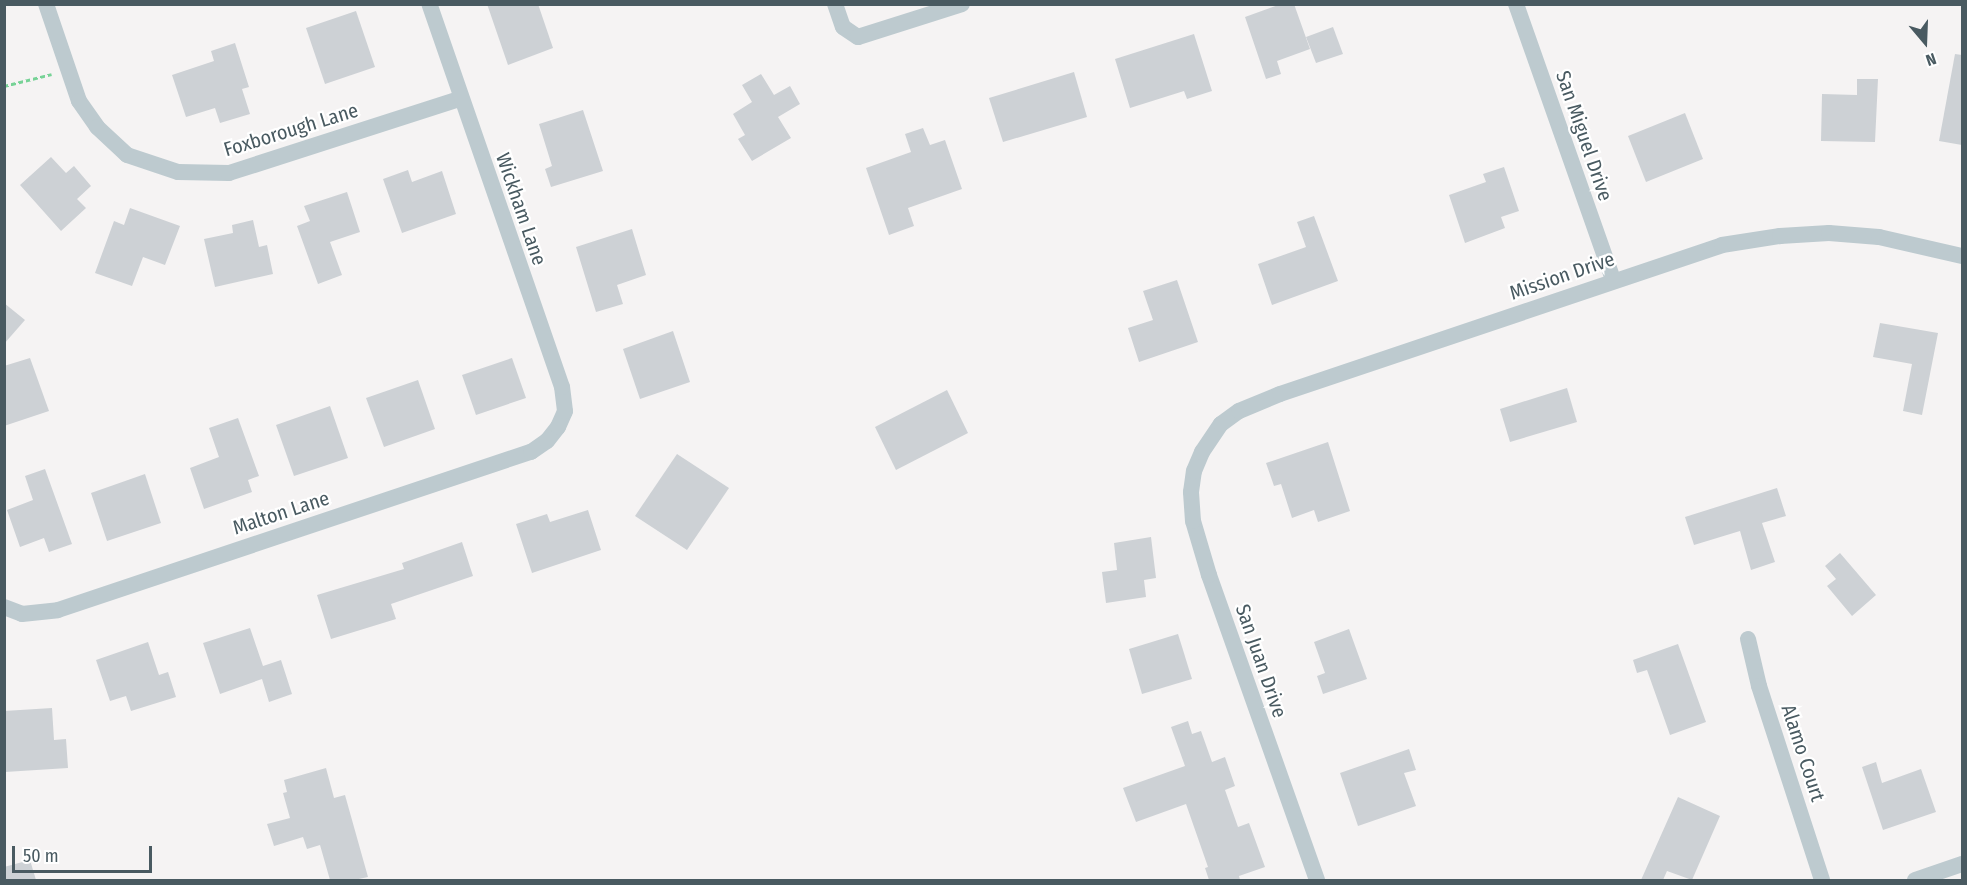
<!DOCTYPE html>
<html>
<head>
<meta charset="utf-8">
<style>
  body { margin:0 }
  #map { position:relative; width:1967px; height:885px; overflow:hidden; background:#f5f3f3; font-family:"Fira Sans Condensed",sans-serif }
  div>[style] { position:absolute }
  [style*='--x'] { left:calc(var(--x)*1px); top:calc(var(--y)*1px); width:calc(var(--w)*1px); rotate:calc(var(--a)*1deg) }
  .building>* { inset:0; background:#cdd1d5 }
  .path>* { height:3px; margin-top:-1.5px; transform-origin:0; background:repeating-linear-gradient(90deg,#77d296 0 4.5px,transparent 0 7.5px) }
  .street>* { height:16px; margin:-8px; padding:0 8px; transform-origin:8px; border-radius:8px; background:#bdcacf }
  span { translate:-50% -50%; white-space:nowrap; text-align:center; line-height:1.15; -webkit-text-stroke:4.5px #fff; paint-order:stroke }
  .street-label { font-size:20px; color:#495a61 }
  .frame { position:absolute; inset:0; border:6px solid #495a61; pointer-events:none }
  .north { position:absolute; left:1895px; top:12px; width:60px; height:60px; -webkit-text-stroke:4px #fff; paint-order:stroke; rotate:161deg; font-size:16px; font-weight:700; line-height:24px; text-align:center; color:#495a61 }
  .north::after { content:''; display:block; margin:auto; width:21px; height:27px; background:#495a61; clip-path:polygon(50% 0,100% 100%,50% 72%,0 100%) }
  .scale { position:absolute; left:12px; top:846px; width:140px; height:27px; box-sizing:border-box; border:3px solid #495a61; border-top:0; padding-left:8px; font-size:18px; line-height:21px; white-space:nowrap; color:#495a61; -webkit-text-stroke:4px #fff; paint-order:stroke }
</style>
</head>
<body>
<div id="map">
  <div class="building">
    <i style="clip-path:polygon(487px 4px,538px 4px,553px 48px,508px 65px)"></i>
    <i style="clip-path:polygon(1281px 4px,1294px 4px,1310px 49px,1277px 61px,1281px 74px,1266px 79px,1245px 17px)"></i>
    <i style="clip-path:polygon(356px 11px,375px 67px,325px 84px,306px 28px)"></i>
    <i style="clip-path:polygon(1333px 27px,1343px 54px,1316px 63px,1306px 37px)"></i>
    <i style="clip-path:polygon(1194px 34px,1212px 91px,1187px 99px,1184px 91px,1130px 108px,1115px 59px)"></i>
    <i style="clip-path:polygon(235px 43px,249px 87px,242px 89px,250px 114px,220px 123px,215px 108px,186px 117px,172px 75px,214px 61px,211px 51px)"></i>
    <i style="clip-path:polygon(1955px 54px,1962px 55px,1962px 145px,1939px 141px)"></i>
    <i style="clip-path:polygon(1074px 72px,1087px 117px,1003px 142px,989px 98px)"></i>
    <i style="clip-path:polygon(761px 74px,774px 95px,790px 86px,800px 104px,778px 117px,791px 138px,752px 161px,738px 139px,745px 135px,733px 114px,752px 102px,742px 85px)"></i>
    <i style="clip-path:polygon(1857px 79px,1878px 79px,1875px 142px,1821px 141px,1822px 94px,1857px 95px)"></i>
    <i style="clip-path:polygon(583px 110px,603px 171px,551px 187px,545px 169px,552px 166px,539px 124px)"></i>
    <i style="clip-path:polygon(1685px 113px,1703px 159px,1646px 182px,1628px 136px)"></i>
    <i style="clip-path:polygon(923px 128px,930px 145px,945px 140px,962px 189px,908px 208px,914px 226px,889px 235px,866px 168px,911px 152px,905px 134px)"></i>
    <i style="clip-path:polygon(51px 157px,66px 173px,74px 166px,91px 186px,77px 199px,86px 208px,61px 231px,20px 185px)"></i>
    <i style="clip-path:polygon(1504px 167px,1519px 211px,1501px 217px,1505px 228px,1465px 243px,1449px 195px,1486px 182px,1483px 174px)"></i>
    <i style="clip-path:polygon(408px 170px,412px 182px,442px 171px,456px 214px,402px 233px,383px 179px)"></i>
    <i style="clip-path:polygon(347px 192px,360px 232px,330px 242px,342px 275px,318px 284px,297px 226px,310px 221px,304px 206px)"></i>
    <i style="clip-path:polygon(130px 208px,180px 226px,165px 265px,143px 257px,132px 286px,95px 273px,114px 221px,124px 225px)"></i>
    <i style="clip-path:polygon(1314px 216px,1338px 281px,1272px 305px,1258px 264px,1306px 247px,1297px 222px)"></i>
    <i style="clip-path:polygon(253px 220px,259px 247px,267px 245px,273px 274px,215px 287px,204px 239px,233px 233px,232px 225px)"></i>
    <i style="clip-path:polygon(632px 229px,646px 275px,617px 285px,623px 304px,596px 312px,576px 247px)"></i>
    <i style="clip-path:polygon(1177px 280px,1198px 342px,1139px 362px,1128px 328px,1153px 320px,1143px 291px)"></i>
    <i style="clip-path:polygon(4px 303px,25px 320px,4px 344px)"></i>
    <i style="clip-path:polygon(1880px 323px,1938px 333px,1922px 415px,1903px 411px,1912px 364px,1873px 357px)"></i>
    <i style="clip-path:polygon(673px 331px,690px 382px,640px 399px,623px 349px)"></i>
    <i style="clip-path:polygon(30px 358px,49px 411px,4px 426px,4px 366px)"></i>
    <i style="clip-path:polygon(512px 358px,526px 398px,476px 415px,462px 375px)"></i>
    <i style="clip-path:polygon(418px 380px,435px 429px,384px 447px,366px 398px)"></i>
    <i style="clip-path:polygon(1567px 388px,1577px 422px,1510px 442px,1500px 409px)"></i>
    <i style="clip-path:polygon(947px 390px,968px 433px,896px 470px,875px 427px)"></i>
    <i style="clip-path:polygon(330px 406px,348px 458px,294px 476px,276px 425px)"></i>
    <i style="clip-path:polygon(238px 418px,259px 476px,248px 480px,252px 492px,204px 509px,190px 468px,219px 457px,209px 428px)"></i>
    <i style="clip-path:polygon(1328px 442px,1350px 511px,1318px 522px,1314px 510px,1292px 518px,1281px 484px,1274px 486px,1266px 463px)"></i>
    <i style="clip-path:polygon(677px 454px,729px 488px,687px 550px,635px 516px)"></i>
    <i style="clip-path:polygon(45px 469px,72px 544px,49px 552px,44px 538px,20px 547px,7px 510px,33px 500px,25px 476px)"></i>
    <i style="clip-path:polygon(145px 474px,161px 523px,107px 541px,91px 493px)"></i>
    <i style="clip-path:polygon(1777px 488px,1786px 516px,1762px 523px,1775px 562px,1751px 570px,1740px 531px,1694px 545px,1685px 517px)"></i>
    <i style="clip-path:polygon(588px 510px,601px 550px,532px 573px,516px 524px,547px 514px,550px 522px)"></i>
    <i style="clip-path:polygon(1151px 537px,1156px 578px,1144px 580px,1146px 597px,1106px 603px,1102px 572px,1117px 570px,1114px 543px)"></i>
    <i style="clip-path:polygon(462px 542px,473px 576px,391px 604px,396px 619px,331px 639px,317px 595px,404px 569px,402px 563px)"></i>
    <i style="clip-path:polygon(1840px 553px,1876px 595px,1852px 616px,1827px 586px,1836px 579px,1825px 566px)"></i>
    <i style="clip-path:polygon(250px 628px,263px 666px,281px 660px,292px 694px,269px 702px,262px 679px,220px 694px,203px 643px)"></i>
    <i style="clip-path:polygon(1349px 629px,1367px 679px,1323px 694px,1317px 676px,1325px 673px,1314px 642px)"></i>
    <i style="clip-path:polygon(1178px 634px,1192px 679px,1142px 694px,1129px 649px)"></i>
    <i style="clip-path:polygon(148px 642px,159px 675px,168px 672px,176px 697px,131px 711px,126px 696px,110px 701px,96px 660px)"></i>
    <i style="clip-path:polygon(1678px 644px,1706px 722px,1670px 735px,1647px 670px,1637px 673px,1633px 660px)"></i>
    <i style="clip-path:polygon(52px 708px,54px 740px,66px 739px,68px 768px,5px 772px,4px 711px)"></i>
    <i style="clip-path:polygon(1188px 721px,1192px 734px,1201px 731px,1212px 762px,1225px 757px,1235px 786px,1225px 790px,1238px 827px,1249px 823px,1265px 867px,1239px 876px,1240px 880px,1209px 880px,1205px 868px,1208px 867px,1186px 804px,1136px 822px,1123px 788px,1185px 766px,1171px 727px)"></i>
    <i style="clip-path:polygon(1409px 749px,1416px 770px,1404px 773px,1416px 806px,1358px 826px,1340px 773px)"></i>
    <i style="clip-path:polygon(1876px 762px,1882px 783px,1921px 769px,1936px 812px,1883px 830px,1862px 767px)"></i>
    <i style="clip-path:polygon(326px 768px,334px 798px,345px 795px,368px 877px,354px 880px,330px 880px,320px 845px,307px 849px,303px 837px,274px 846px,267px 824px,290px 818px,283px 793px,287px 792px,284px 780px)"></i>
    <i style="clip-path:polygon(1678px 797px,1720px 816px,1692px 880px,1667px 871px,1663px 880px,1641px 880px)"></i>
    <i style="clip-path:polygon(30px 860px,36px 880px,4px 880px,4px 867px)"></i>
  </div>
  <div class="path">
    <i style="--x:4;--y:86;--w:49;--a:-14"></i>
  </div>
  <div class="street">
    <i style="--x:46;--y:4;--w:102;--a:71.2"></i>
    <i style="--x:79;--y:101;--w:32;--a:55"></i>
    <i style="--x:97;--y:127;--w:41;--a:43"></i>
    <i style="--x:127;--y:155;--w:54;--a:18.4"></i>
    <i style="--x:178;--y:172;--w:51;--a:1.1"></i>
    <i style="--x:229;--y:173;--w:243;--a:-17.8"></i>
    <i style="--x:835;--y:4;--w:24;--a:71"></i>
    <i style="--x:843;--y:27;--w:18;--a:34"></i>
    <i style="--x:858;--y:37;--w:109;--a:-17.6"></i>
    <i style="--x:1516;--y:4;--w:293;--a:70.6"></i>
    <i style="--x:4;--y:607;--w:19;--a:21"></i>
    <i style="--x:22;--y:614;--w:36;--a:-6"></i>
    <i style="--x:58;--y:610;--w:499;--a:-18.5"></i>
    <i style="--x:531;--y:452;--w:19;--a:-35"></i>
    <i style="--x:547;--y:441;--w:18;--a:-52"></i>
    <i style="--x:558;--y:427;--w:17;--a:-66"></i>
    <i style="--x:565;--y:411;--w:24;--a:-97"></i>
    <i style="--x:562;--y:387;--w:405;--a:-109.1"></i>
    <i style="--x:1748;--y:639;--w:48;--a:76.8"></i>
    <i style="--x:1759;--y:686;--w:204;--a:72"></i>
    <i style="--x:1317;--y:880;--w:324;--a:-109.5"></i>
    <i style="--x:1209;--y:575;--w:56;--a:-106.5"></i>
    <i style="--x:1193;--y:521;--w:29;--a:-94"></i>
    <i style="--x:1191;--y:492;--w:21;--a:-82"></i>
    <i style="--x:1194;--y:471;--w:21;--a:-67"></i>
    <i style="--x:1202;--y:452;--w:34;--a:-56"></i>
    <i style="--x:1221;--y:424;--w:22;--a:-36"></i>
    <i style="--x:1239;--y:411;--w:44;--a:-22.5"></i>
    <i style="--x:1280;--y:394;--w:466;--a:-18.6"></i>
    <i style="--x:1722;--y:245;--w:59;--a:-8.8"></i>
    <i style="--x:1780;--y:236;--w:49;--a:-3.5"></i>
    <i style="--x:1829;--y:233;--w:50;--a:4.6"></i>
    <i style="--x:1879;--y:237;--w:85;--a:12.9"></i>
    <i style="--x:1915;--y:880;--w:50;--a:-18.8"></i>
  </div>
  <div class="street-label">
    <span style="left:291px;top:130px;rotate:-17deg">Foxborough Lane</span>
    <span style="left:1584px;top:136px;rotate:71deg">San Miguel Drive</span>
    <span style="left:521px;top:209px;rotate:71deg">Wickham Lane</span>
    <span style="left:1562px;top:276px;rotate:-19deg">Mission Drive</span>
    <span style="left:281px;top:513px;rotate:-18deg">Malton Lane</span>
    <span style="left:1261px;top:661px;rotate:71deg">San Juan Drive</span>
    <span style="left:1803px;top:753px;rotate:72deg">Alamo Court</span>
  </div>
  <div class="frame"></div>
  <div class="north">N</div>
  <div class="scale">50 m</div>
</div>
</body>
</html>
